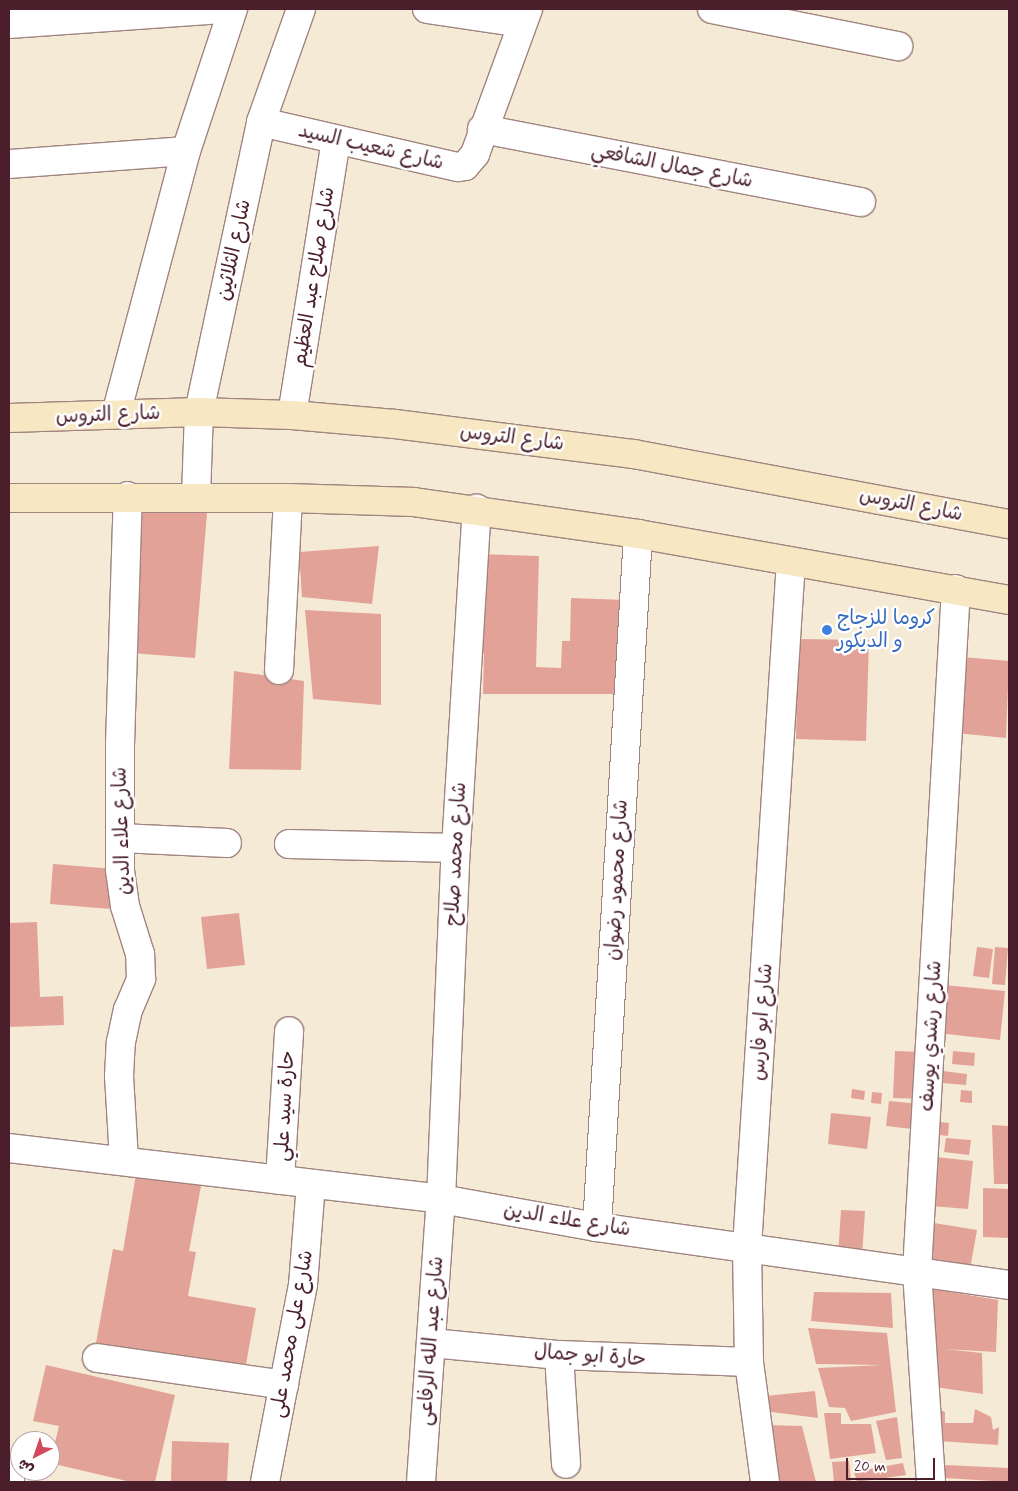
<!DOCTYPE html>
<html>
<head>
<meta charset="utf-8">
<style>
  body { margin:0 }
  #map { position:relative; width:1018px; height:1491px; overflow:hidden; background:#f5ead5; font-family:Mynerve,"Playpen Sans Arabic",sans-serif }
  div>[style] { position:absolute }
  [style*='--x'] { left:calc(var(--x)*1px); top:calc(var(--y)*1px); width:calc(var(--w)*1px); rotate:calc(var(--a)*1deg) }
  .building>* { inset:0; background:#e3a298 }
  .roads { filter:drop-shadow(1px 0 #a08480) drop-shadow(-1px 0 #a08480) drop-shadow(0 1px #a08480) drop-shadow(0 -1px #a08480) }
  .street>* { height:28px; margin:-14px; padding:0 14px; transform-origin:14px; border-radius:14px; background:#fff }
  .secondary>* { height:28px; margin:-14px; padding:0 14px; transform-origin:14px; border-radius:14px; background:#f7e8c3 }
  .dots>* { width:14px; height:14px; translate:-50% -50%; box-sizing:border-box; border:2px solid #fff; border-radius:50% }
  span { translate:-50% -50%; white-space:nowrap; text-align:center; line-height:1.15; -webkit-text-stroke:5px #fff; paint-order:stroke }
  .street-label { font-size:20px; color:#4a1f2b }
  .shop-label { font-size:20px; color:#366cbe }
  .left { translate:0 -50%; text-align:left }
  .frame { position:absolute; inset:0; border:10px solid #4a1f2b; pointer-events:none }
  .north { position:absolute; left:10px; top:1431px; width:50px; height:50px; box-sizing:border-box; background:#fff; border:1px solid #b7a5aa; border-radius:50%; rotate:221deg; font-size:14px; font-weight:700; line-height:20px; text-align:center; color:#4a1f2b }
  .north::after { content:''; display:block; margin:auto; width:18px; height:22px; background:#d1495b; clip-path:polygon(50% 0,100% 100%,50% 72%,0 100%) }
  .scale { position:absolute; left:846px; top:1458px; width:89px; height:22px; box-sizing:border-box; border:2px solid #4a1f2b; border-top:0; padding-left:6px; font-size:15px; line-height:18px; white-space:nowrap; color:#4a1f2b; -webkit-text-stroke:4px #fff; paint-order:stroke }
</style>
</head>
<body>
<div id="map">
  <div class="building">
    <i style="clip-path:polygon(143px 507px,207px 513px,195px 658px,131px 653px)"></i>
    <i style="clip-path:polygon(379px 546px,372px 604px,302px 597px,299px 552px)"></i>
    <i style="clip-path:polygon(478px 554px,539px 556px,536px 667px,561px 668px,562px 641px,570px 641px,571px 598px,626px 600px,624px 694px,483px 694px,484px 654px,475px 654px)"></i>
    <i style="clip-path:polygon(305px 610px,381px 614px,381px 705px,313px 699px)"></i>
    <i style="clip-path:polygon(798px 639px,869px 640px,866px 741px,796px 739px)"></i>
    <i style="clip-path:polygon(962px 657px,1009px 661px,1006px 738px,956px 733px)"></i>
    <i style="clip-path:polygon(234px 671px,304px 681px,301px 770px,229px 769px)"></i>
    <i style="clip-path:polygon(53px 864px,114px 869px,111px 909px,50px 904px)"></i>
    <i style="clip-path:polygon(239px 913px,245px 965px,207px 969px,201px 917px)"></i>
    <i style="clip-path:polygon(37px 922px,40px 997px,63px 996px,64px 1025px,9px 1027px,9px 923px)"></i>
    <i style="clip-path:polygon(977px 947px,993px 949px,989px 978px,973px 976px)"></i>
    <i style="clip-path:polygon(995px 947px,1008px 948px,1005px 985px,992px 984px)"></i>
    <i style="clip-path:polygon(934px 984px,1005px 991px,1000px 1040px,929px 1032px)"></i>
    <i style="clip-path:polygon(895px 1051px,925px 1052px,924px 1099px,893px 1098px)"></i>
    <i style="clip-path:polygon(953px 1051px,975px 1053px,974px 1066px,952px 1064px)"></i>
    <i style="clip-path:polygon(943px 1071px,967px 1074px,966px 1085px,942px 1083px)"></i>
    <i style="clip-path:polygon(852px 1089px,865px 1091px,864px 1100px,851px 1098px)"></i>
    <i style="clip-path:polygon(961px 1090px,972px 1091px,972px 1103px,960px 1102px)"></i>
    <i style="clip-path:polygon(872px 1092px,882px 1093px,881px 1104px,871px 1103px)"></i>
    <i style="clip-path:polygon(889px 1101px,920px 1104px,921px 1130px,886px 1126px)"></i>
    <i style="clip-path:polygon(831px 1113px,871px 1117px,867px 1149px,828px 1144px)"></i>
    <i style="clip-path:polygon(932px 1121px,949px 1123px,948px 1136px,931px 1134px)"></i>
    <i style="clip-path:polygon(992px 1125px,1009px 1126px,1009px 1184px,994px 1184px)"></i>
    <i style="clip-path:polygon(946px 1138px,971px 1140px,969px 1155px,944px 1152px)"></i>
    <i style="clip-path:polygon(936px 1157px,973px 1161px,968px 1209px,931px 1206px)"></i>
    <i style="clip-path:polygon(136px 1174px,201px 1186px,189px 1251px,196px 1252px,188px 1296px,256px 1308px,245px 1370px,96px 1343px,113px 1249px,123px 1251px)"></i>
    <i style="clip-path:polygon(983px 1188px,1009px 1189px,1009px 1238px,983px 1237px)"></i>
    <i style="clip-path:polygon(841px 1210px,865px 1211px,862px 1257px,838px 1256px)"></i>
    <i style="clip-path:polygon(922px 1221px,977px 1230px,970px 1269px,922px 1262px)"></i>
    <i style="clip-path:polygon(926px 1288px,998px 1300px,996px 1352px,944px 1349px,982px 1353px,983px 1394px,935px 1387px)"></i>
    <i style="clip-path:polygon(814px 1292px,891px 1293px,893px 1328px,811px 1321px)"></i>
    <i style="clip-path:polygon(808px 1328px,887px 1333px,896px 1412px,851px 1421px,845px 1408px,829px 1407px,818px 1368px,882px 1365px,816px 1364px)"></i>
    <i style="clip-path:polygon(46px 1365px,175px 1395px,155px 1482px,131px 1482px,50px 1463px,59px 1426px,33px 1421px)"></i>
    <i style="clip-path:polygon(815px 1391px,818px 1418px,764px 1411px,765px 1396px)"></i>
    <i style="clip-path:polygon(935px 1408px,945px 1412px,945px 1423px,973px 1423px,975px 1409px,991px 1417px,993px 1430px,999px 1427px,998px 1445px,938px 1441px)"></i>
    <i style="clip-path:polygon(824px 1413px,841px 1413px,841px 1424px,871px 1424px,876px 1453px,830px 1459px)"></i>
    <i style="clip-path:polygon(897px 1417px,902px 1458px,886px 1460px,876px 1421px)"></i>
    <i style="clip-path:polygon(766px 1425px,802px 1426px,816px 1482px,776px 1482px)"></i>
    <i style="clip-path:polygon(172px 1441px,229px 1443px,227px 1482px,171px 1482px)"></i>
    <i style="clip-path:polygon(849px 1461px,851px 1482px,834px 1482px,832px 1462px)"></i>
    <i style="clip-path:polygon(903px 1463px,906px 1475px,857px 1482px,854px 1472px)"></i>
    <i style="clip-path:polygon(945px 1465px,1009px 1468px,1009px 1482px,945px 1478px)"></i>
  </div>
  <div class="roads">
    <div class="street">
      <i style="--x:427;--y:9;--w:96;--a:8.4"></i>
      <i style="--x:712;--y:9;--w:190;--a:11.3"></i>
      <i style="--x:9;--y:24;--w:217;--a:-4"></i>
      <i style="--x:261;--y:122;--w:202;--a:12.9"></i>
      <i style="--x:458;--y:167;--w:7;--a:-8"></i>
      <i style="--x:465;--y:166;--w:16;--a:-50"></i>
      <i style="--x:475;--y:154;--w:154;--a:-69.9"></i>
      <i style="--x:482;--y:129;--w:386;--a:10.9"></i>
      <i style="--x:9;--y:164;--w:177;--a:-4.2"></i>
      <i style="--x:116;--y:414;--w:272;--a:-75.1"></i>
      <i style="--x:186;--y:151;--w:150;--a:-71.7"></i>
      <i style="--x:292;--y:415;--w:278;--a:-80.9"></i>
      <i style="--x:196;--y:497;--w:85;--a:-88"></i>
      <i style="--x:199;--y:412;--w:297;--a:-77.9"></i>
      <i style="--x:261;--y:122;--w:120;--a:-70.5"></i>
      <i style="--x:279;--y:670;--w:172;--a:-87"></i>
      <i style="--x:120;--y:838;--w:107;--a:2.7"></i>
      <i style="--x:289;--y:844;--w:167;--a:1.4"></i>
      <i style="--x:9;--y:1148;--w:435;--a:6.7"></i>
      <i style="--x:441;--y:1199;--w:158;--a:10.2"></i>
      <i style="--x:597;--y:1227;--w:416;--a:8"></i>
      <i style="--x:124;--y:1160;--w:84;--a:-93.4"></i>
      <i style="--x:119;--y:1076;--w:34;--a:-87"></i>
      <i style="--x:121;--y:1042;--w:33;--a:-78"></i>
      <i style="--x:128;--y:1010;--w:34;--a:-67"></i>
      <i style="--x:141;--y:979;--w:25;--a:-92"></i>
      <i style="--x:140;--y:954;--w:50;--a:-107.4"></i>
      <i style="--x:125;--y:906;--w:37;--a:-98"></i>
      <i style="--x:120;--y:869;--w:124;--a:-90"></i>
      <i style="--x:120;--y:745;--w:249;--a:-88.2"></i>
      <i style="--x:280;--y:1180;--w:149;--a:-86.5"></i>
      <i style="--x:597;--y:1227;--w:694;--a:-86.61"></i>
      <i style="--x:431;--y:1343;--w:129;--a:5.4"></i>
      <i style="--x:559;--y:1355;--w:190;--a:2.1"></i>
      <i style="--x:559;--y:1355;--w:109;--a:86.3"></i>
      <i style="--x:97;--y:1358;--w:189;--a:8.2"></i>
      <i style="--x:9;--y:1472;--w:10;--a:84"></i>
      <i style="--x:265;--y:1482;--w:201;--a:-79.1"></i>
      <i style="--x:303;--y:1285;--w:101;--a:-85.5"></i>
      <i style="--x:421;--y:1482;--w:284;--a:-86"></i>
      <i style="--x:441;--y:1199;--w:351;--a:-87.6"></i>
      <i style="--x:456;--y:848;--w:340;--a:-86.5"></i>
      <i style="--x:765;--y:1482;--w:121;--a:-97.6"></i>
      <i style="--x:749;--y:1362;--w:115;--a:-91"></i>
      <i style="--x:747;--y:1247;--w:687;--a:-86.33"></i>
      <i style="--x:931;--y:1482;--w:211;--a:-93.8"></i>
      <i style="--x:917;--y:1271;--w:683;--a:-86.73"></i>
    </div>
    <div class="secondary">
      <i style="--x:9;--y:418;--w:190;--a:-1.8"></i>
      <i style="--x:199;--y:412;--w:93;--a:1.8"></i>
      <i style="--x:292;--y:415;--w:103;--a:5"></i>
      <i style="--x:395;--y:424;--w:241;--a:7.2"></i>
      <i style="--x:634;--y:454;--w:381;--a:10.6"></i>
      <i style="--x:9;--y:498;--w:279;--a:0"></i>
      <i style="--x:288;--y:498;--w:126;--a:1.8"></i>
      <i style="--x:414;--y:502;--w:226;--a:8.1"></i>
      <i style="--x:638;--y:534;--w:377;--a:10.1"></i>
    </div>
  </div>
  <div class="dots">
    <i style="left:827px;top:630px;background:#3f7fe0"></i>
  </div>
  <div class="street-label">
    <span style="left:371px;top:147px;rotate:13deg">شارع شعيب السيد</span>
    <span style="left:672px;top:166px;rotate:11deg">شارع جمال الشافعي</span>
    <span style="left:234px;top:250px;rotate:-78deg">شارع الثلاثين</span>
    <span style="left:314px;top:277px;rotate:-81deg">شارع صلاح عبد العظيم</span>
    <span style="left:108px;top:415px;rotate:-2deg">شارع التروس</span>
    <span style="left:512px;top:438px;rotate:7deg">شارع التروس</span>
    <span style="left:911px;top:505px;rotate:11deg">شارع التروس</span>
    <span style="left:122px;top:831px;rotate:-92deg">شارع علاء الدين</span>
    <span style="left:456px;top:854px;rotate:-87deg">شارع محمد صلاح</span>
    <span style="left:617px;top:880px;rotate:-87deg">شارع محمود رضوان</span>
    <span style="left:762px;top:1022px;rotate:-86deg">شارع ابو فارس</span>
    <span style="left:931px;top:1036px;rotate:-87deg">شارع رشدي يوسف</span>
    <span style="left:285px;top:1106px;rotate:-87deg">حارة سيد علي</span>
    <span style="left:567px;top:1220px;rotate:9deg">شارع علاء الدين</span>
    <span style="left:292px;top:1334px;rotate:-80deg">شارع على محمد على</span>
    <span style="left:431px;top:1341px;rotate:-86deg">شارع عبد الله الرفاعى</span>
    <span style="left:590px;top:1356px;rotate:4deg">حارة ابو جمال</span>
  </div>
  <div class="shop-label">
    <span class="left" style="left:837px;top:630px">كروما للزجاج<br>و الديكور</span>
  </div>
  <div class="frame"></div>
  <div class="north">ش</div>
  <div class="scale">20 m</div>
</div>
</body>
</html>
